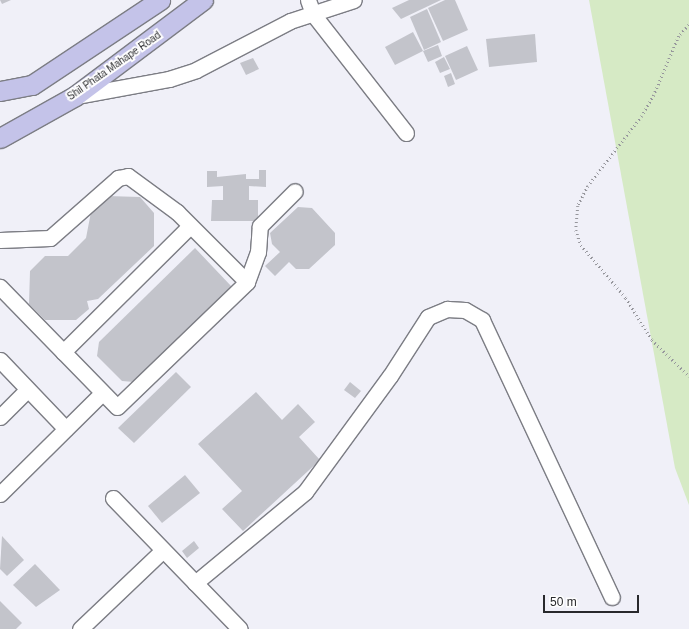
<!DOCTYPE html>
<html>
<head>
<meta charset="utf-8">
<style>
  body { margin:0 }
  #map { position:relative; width:689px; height:629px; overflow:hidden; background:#f0f0f8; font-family:Helvetica,sans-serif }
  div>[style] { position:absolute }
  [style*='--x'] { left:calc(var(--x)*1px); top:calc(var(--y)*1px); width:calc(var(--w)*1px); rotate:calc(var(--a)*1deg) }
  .green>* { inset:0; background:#d6eac5 }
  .building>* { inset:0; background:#c3c4cb }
  .path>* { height:2.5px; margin-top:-1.25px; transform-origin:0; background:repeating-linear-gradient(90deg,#96969c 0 1px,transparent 0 4px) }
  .roads { filter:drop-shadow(1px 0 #7c7d84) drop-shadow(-1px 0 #7c7d84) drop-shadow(0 1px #7c7d84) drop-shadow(0 -1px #7c7d84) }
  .minor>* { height:15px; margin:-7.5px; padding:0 7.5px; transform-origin:7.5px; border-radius:7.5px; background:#fff }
  .major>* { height:19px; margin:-9.5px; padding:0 9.5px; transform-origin:9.5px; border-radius:9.5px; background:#c4c3e9 }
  span { translate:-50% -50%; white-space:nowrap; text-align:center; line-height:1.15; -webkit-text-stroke:4px #fefefe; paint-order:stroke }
  .street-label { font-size:10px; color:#28292c }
  .scale { position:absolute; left:543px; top:595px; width:96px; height:18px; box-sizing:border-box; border:2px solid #28292c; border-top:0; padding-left:5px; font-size:12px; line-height:14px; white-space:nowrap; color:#28292c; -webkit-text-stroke:3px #fefefe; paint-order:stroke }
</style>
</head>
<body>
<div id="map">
  <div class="green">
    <i style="clip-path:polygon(589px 0,689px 0,689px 505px,675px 468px)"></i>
  </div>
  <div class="building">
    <i style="clip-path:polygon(0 0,11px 0,2px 4px)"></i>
    <i style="clip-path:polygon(409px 0,441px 0,401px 19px,392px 8px)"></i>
    <i style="clip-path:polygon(445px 0,455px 0,468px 30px,443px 41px,428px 8px)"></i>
    <i style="clip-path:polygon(427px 9px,441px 42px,424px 50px,410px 17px)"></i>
    <i style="clip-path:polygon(413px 32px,423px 51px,395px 65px,385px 47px)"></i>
    <i style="clip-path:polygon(535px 34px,537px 62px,489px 67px,486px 39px)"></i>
    <i style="clip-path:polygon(438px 45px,442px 56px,428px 62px,423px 51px)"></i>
    <i style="clip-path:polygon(467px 46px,478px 70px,456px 80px,445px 56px)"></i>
    <i style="clip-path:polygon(444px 57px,450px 69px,440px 73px,435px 62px)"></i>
    <i style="clip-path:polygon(253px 58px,259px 69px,246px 75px,240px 63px)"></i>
    <i style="clip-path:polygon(451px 73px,455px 84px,448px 87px,444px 76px)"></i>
    <i style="clip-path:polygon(259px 170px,266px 170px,266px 187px,249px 186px,249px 200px,258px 200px,258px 221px,211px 221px,212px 200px,223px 200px,223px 186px,207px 187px,207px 171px,217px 171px,217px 177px,246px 174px,246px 179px,259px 179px)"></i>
    <i style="clip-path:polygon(107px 196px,140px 197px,154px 213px,154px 246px,98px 299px,87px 301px,89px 309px,76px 320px,45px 320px,29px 304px,30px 271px,45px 256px,68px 256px,86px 238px,91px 212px)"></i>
    <i style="clip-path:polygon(298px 207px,312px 208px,335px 233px,335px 245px,309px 269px,296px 269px,289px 262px,275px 276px,265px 266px,280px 252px,272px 244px,270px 233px)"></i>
    <i style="clip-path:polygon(195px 248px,232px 287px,134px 382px,122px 381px,97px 356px,99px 342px)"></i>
    <i style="clip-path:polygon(176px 372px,191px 387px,134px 443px,118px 428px)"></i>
    <i style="clip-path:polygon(350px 382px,361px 391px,355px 398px,344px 390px)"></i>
    <i style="clip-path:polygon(256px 392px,282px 420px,298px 404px,315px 422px,299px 437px,320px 460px,243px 531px,222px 509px,242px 491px,198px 444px)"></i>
    <i style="clip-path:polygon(185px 475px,200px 493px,162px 523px,148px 506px)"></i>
    <i style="clip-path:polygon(2px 536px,24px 560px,7px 576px,0 569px)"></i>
    <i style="clip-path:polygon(194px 541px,199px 548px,187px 558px,182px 551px)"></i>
    <i style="clip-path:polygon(35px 564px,60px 590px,36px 607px,13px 585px)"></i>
    <i style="clip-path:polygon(0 601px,22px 623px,16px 629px,0 629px)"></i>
  </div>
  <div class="path">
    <i style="--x:689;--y:25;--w:15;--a:132"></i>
    <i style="--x:679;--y:36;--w:64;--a:113"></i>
    <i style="--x:654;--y:95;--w:24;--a:120"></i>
    <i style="--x:642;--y:116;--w:88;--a:127.6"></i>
    <i style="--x:588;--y:186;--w:22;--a:117"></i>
    <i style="--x:578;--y:206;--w:24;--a:95"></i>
    <i style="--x:576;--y:230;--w:16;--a:72"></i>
    <i style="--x:581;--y:245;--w:70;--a:49.7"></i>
    <i style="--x:626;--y:298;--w:49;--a:58.2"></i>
    <i style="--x:652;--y:340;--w:52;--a:44.2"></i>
  </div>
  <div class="roads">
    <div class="minor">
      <i style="--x:308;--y:0;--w:15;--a:70"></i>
      <i style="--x:313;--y:14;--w:151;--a:52"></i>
      <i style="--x:76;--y:96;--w:95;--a:-10.4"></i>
      <i style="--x:169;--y:79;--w:28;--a:-18"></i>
      <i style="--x:196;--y:70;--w:106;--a:-27.5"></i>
      <i style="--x:290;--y:21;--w:67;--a:-18.2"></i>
      <i style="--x:0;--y:240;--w:50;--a:-2.3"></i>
      <i style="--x:50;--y:238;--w:91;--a:-41.4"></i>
      <i style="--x:118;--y:178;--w:10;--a:-11"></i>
      <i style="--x:128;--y:176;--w:61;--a:36.3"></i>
      <i style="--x:177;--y:212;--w:99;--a:45"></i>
      <i style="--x:247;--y:282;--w:180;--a:136.1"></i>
      <i style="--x:117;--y:407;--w:168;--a:-134.3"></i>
      <i style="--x:247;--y:282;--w:32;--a:-70"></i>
      <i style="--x:258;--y:252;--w:26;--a:-86"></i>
      <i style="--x:260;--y:226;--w:49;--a:-45"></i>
      <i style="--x:63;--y:352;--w:179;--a:-44.8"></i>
      <i style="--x:0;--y:360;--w:95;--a:46.3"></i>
      <i style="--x:0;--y:417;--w:38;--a:-45"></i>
      <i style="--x:0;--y:494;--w:144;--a:-44.7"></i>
      <i style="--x:113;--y:498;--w:182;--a:45.9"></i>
      <i style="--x:195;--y:583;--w:143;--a:-39.6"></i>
      <i style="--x:305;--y:492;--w:144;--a:-53.8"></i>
      <i style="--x:390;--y:376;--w:70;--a:-57.2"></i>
      <i style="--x:428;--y:317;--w:21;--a:-23"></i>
      <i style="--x:447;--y:309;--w:18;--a:3"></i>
      <i style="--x:465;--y:310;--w:20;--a:30"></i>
      <i style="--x:482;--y:320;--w:306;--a:64.9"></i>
      <i style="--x:80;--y:629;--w:113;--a:-43.6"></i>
    </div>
    <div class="major">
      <i style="--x:0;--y:91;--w:33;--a:-11"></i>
      <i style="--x:32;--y:85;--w:154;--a:-33.6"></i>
      <i style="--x:0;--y:138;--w:86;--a:-29.2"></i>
      <i style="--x:75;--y:96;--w:160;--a:-36.9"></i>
    </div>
  </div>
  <div class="street-label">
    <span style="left:114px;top:66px;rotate:-35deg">Shil Phata Mahape Road</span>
  </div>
  <div class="scale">50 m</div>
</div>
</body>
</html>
